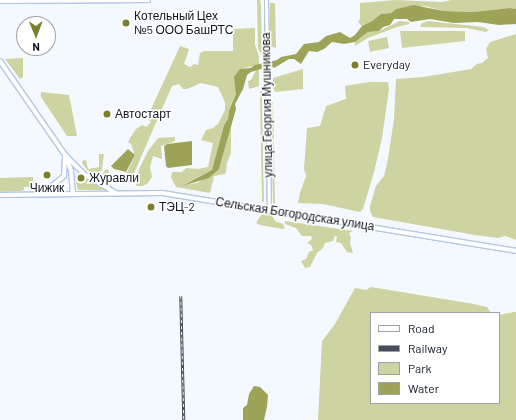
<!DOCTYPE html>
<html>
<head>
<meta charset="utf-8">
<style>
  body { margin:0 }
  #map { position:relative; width:516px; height:420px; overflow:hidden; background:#f4f9ff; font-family:Barlow,sans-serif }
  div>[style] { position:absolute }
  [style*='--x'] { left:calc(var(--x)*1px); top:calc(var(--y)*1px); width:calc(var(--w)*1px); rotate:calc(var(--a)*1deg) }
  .green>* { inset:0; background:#ced3a2 }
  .water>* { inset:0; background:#9da458 }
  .roads { filter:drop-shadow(1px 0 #b2c7e3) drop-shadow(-1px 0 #b2c7e3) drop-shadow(0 1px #b2c7e3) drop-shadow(0 -1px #b2c7e3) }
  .minor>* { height:3px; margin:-1.5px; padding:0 1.5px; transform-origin:1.5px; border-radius:1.5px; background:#fff }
  .secondary>* { height:4px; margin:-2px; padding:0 2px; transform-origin:2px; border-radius:2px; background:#fff }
  .rail>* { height:2.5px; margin-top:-1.25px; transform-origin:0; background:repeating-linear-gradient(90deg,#fff 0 3px,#474e57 0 6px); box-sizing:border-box; border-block:1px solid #474e57 }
  .dots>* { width:11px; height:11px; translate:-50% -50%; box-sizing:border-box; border:2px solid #fff; border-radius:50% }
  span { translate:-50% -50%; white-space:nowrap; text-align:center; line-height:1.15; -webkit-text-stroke:3px #fff; paint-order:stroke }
  .poi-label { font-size:12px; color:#0f1721 }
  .left { translate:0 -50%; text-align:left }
  .street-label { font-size:12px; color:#0f1721 }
  .legend { position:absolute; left:370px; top:312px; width:130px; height:92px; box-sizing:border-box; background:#fff; border:1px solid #9fa2a6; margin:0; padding:5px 7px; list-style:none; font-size:12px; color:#0f1721 }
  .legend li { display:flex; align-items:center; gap:8px; height:20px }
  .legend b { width:20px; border:1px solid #9fa2a6 }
  .north { position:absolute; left:16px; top:16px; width:40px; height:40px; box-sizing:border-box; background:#fff; border:1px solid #9fa2a6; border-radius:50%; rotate:179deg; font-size:11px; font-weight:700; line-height:16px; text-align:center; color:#0f1721 }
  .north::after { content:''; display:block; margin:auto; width:14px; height:18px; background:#7a802b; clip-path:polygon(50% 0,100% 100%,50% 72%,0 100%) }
</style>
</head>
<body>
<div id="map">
  <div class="green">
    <i style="clip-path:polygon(257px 0,260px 0,261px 5px,262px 55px,258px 49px)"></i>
    <i style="clip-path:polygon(396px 0,442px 2px,451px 0,516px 0,516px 9px,510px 8px,473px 12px,443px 11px,425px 6px,408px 7px,396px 9px,391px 13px,381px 14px,372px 21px,362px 26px,358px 22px,360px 19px,360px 3px)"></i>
    <i style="clip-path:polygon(270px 3px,275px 3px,276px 48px,270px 46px)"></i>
    <i style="clip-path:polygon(400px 21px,409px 22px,409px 24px,397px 27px,368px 38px,355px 46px,355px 42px,368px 32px,379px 31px)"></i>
    <i style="clip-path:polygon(428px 21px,483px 27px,489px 30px,486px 32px,467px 28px,420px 27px,422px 23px)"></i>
    <i style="clip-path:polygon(255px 28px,255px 45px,259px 56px,259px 86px,249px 89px,248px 81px,251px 80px,256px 70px,254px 66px,244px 68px,236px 85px,236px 94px,229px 109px,228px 119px,224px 125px,212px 170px,183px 185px,197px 183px,219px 169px,231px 126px,231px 153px,227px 163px,226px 172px,225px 174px,214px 176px,210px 193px,176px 187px,171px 177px,172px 172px,182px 172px,186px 168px,198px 169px,208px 167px,213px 143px,201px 140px,206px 130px,213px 128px,218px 124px,225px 110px,225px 102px,218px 87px,201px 83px,187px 89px,183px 89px,179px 84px,172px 86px,132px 178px,126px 174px,135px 156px,131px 144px,128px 142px,130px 138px,136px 129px,142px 125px,146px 127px,151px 122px,147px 118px,180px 46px,189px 49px,184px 64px,190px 67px,194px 64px,198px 65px,200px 53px,204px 51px,233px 51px,233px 29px)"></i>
    <i style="clip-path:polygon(400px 31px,465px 31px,465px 41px,402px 48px)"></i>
    <i style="clip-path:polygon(516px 34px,516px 240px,505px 236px,498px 238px,475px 235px,373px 217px,370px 211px,370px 206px,376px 186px,384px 176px,388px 159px,394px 119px,396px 79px,423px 77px,471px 69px,477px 64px,482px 63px,488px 58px,486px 49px,490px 42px)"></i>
    <i style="clip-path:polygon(387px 37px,389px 48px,370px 52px,368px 41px)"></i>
    <i style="clip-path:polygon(23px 58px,23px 77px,20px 79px,5px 59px)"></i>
    <i style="clip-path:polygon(303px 69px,303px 89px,275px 92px,273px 88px,273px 78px)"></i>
    <i style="clip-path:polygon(369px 82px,388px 82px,389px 89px,382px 138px,374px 172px,363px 209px,360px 212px,323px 204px,298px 203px,300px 193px,306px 176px,304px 169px,307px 128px,320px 126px,326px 106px,346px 99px,345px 86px)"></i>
    <i style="clip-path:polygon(260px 91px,262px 91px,264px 202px,262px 201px)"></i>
    <i style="clip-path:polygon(41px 92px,69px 95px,77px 136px,67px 136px,41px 97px)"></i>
    <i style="clip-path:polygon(273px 101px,275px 204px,273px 203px,271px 104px)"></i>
    <i style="clip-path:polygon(175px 137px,175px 141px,161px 146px,162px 159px,153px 156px,150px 167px,152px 177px,147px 184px,142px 186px,136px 186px,139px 169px,148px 151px,158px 138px)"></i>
    <i style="clip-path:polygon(99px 154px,104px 154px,101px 176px,106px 169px,109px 170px,106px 178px,111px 183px,87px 170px,82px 163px,82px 161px,86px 160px,88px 169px,99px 167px)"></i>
    <i style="clip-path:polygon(77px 174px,103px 188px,103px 190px,78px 190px,75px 177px)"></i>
    <i style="clip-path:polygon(33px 177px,33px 187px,24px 187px,24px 190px,21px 191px,0 192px,0 178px)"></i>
    <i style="clip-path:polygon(265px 213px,271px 214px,275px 221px,283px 224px,285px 228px,283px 229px,260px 225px,256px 223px,261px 215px)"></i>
    <i style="clip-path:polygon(285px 221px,353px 231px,349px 233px,351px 238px,350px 243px,353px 253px,347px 252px,341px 243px,336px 242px,337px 236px,335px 236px,333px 241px,325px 243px,323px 248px,317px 253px,310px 267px,305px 268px,301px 261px,306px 259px,309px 252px,313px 250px,311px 245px,307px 243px,312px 239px,311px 236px,302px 236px,296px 228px,285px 224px)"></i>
    <i style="clip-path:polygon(371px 287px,474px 304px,487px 307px,491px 313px,371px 313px,371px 403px,499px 403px,499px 315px,514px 312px,516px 312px,516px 420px,318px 420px,322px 341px,335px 324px,355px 288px,366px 290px)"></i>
  </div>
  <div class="water">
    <i style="clip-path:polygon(414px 5px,443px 11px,473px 12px,510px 8px,516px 9px,516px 24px,499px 25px,478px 22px,454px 23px,430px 19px,411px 22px,407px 19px,394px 19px,390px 25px,383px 27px,379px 31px,368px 32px,355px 42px,344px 44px,332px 42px,324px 49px,317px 52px,309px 51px,301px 64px,294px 59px,289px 59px,274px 68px,271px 66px,251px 72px,247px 75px,243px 89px,235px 104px,236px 109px,219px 169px,209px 178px,182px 186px,212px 170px,224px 125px,228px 119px,229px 110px,236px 94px,234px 77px,240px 69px,251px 68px,255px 65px,277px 60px,281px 57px,296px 54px,304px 44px,319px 42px,326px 36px,340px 32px,350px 38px,355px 35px,362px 26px,372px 21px,381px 14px,391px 13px,396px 9px)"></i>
    <i style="clip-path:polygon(192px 141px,192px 165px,168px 168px,166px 166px,164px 146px,167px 144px)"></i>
    <i style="clip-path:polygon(128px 149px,135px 155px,126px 172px,114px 169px,111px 166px)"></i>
    <i style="clip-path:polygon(254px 386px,260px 387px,268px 395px,267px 407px,264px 420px,243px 420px,243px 408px,247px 405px,249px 394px)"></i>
  </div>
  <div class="roads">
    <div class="minor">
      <i style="--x:266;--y:0;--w:210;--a:89.2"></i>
      <i style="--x:0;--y:1;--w:148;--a:-0.4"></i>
    </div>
    <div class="secondary">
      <i style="--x:0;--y:61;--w:114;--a:55.3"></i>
      <i style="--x:65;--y:155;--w:27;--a:45"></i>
      <i style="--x:84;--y:174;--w:37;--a:31"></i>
      <i style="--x:66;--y:157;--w:15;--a:70"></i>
      <i style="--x:71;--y:171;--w:23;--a:85"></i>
      <i style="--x:37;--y:193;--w:17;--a:-25"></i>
      <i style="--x:52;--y:186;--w:16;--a:-40"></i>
      <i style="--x:64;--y:176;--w:21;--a:-87"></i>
      <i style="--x:0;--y:195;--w:163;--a:-0.7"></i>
      <i style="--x:163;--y:193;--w:358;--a:9.3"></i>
    </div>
  </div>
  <div class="rail">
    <i style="--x:181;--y:296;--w:124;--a:88.6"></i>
  </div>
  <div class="dots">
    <i style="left:126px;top:23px;background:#7a802b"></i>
    <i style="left:355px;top:65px;background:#7a802b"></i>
    <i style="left:107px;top:114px;background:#7a802b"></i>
    <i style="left:47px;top:175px;background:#7a802b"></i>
    <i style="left:81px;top:178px;background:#7a802b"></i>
    <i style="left:151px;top:207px;background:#7a802b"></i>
  </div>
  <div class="poi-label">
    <span class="left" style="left:134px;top:23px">Котельный Цех<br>№5 ООО БашРТС</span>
    <span class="left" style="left:363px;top:65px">Everyday</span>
    <span class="left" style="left:115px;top:114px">Автостарт</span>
    <span class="left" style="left:89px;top:178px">Журавли</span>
    <span style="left:47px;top:188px">Чижик</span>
    <span class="left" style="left:159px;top:207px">ТЭЦ-2</span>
  </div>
  <div class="street-label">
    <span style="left:267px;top:105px;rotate:-91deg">улица Георгия Мушникова</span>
    <span style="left:295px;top:214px;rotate:9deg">Сельская Богородская улица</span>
  </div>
  <ul class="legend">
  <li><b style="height:5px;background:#fff"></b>Road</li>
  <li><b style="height:5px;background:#474e57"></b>Railway</li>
  <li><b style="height:11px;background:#ced3a2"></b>Park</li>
  <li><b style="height:11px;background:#9da458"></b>Water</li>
  </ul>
  <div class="north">N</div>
</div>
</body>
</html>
